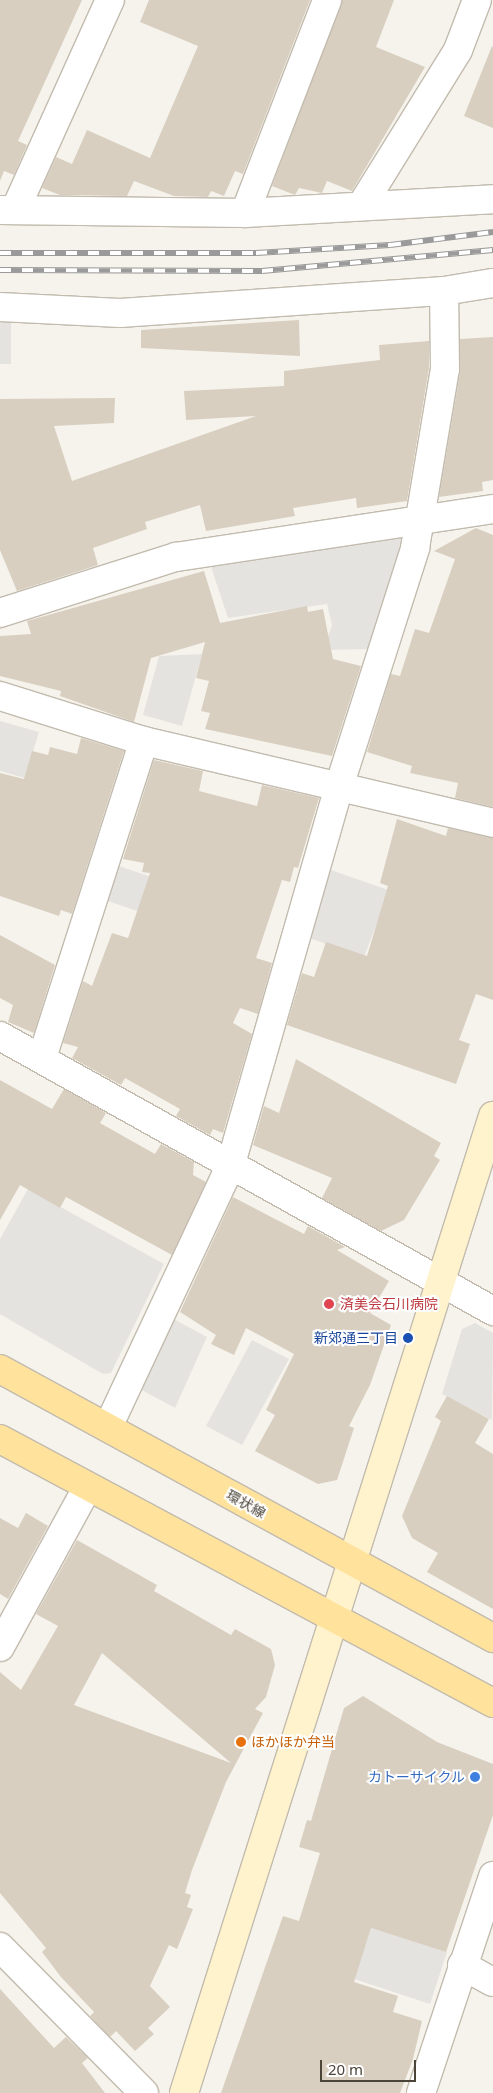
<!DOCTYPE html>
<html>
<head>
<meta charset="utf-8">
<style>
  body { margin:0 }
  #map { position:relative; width:493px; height:2093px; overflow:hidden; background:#f6f3ec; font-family:"Noto Sans","Noto Sans JP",sans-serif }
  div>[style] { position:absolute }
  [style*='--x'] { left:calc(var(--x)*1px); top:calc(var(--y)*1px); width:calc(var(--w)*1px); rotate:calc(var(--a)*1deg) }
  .parking>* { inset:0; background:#e5e3e0 }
  .building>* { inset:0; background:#d8cfc1 }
  .roads { filter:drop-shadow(1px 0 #c2bbae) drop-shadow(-1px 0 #c2bbae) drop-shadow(0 1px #c2bbae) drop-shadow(0 -1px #c2bbae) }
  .street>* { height:28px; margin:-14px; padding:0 14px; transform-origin:14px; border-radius:14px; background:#fff }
  .secondary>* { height:28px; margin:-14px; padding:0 14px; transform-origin:14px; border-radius:14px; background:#fff3cd }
  .primary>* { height:28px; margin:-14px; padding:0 14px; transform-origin:14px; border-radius:14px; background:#ffe39c }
  .rail>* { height:5.5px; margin-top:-2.75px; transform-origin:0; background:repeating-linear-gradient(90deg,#fff 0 11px,#9a9a9a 0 22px); box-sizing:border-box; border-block:1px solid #9a9a9a }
  .dots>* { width:14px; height:14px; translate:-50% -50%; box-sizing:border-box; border:2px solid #fff; border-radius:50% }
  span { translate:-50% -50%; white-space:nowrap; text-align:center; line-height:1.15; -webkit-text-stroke:4px #fff; paint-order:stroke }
  .health-label { font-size:14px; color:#be3a42 }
  .left { translate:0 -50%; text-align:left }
  .transit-label { font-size:14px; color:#164399 }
  .right { translate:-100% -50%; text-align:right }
  .street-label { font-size:14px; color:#4b4439 }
  .food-label { font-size:14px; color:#c56008 }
  .shop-label { font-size:14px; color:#366cbe }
  .scale { position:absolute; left:320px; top:2060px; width:96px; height:22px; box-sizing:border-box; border:2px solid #4b4439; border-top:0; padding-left:6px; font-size:15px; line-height:18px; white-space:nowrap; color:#4b4439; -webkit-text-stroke:4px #fff; paint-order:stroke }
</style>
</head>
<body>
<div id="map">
  <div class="parking">
    <i style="clip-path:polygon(0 322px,11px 322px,11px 364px,0 364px)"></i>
    <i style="clip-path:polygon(402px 535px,408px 546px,372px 649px,323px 650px,332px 625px,327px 604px,228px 618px,209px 561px)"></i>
    <i style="clip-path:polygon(202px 654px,182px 726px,143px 715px,159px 656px)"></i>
    <i style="clip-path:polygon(0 721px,39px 732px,25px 778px,0 771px)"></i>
    <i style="clip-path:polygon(119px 866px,201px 894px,189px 929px,108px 901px)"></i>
    <i style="clip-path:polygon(331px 870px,414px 899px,377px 923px,364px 957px,306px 937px)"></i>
    <i style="clip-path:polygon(28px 1189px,164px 1264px,111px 1373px,103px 1374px,0 1314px,0 1239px)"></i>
    <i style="clip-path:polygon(170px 1317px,207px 1337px,175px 1408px,138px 1388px)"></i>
    <i style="clip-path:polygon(475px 1323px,493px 1333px,492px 1420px,442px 1394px,462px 1329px)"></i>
    <i style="clip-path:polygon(252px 1340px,289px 1359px,242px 1445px,206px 1426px)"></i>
    <i style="clip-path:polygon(371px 1928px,447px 1952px,430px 2004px,354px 1979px)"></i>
  </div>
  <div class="building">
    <i style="clip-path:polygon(0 0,82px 0,18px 141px,27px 145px,14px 175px,4px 171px,0 181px)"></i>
    <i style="clip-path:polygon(149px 0,310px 0,243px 174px,235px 171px,224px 196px,211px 191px,208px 197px,174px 196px,134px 181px,127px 196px,60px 195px,42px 188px,56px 157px,72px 164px,87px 130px,150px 158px,198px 46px,140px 22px)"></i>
    <i style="clip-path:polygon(342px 0,394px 0,376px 47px,425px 67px,352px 191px,327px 181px,322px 193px,299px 188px,295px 195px,272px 186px)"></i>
    <i style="clip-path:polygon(492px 46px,493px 47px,493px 128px,464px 116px)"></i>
    <i style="clip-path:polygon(299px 320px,300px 356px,141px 348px,141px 330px)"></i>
    <i style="clip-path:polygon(493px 337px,493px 480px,482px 482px,483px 491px,439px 497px,460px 372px,460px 339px)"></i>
    <i style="clip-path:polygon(429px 341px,429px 368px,407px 501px,357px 508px,356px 498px,293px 508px,295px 516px,206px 531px,200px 505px,145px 522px,147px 529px,93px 548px,98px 565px,17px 591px,0 550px,0 399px,115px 398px,114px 423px,54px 426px,72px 481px,256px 416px,186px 420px,184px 391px,284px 386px,284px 371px,380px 360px,379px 345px)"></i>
    <i style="clip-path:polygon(476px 528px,493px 535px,493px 807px,455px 798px,458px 783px,410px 773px,412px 766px,367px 752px,391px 674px,400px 676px,415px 629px,429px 633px,455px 559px,434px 551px)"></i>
    <i style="clip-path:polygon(204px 571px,220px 623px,307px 606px,308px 612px,323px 609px,333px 659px,361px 666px,332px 756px,205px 729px,210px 713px,201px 711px,209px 681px,196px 678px,205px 642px,151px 658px,134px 722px,60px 696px,61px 691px,0 676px,0 636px,31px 634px,27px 621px)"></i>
    <i style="clip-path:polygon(81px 738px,124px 751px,72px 914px,61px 910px,59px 916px,0 896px,0 773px,24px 779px,32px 751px,48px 755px,50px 747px,77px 754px)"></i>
    <i style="clip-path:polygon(154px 760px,203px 771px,199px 791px,257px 806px,262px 785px,319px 798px,298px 868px,294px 867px,290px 882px,282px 880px,256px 958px,272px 963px,258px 1014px,240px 1008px,233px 1023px,252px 1034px,223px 1133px,213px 1129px,210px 1135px,176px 1116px,180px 1109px,125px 1078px,121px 1085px,72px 1058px,78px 1047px,63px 1043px,83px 981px,92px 986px,112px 933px,128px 938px,150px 873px,142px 872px,144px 863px,123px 859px)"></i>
    <i style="clip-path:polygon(397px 819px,446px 836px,448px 828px,493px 838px,493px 1000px,476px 994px,459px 1040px,470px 1044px,456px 1084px,287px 1025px,302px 973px,314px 977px,326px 942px,367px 956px,388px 886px,380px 883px)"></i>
    <i style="clip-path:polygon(0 935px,55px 965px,34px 1033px,8px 1022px,13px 1005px,0 998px)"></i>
    <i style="clip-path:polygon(296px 1059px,441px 1143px,434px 1156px,440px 1160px,404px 1220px,381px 1231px,322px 1198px,332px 1178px,253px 1145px,264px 1106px,279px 1113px)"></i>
    <i style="clip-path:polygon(0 1080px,52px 1109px,64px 1089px,106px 1113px,100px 1123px,155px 1154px,161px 1144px,194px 1162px,193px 1175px,206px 1182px,172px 1255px,66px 1197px,60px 1208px,20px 1185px,0 1220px)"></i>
    <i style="clip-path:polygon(233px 1197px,304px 1234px,308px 1226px,345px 1247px,337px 1250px,389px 1281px,370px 1313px,391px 1325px,370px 1385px,349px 1426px,354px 1428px,337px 1480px,318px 1484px,255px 1451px,275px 1415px,266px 1410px,294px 1354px,246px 1328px,234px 1355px,211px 1344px,216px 1335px,180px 1312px)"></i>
    <i style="clip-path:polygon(447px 1396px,489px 1419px,475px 1443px,493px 1454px,493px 1609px,427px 1572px,438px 1553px,412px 1538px,402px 1516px,441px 1421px,435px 1417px)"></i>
    <i style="clip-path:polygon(26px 1513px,48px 1526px,8px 1599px,0 1594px,0 1518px,18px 1528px)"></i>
    <i style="clip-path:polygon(evenodd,77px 1540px,157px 1585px,154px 1591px,231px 1635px,235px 1629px,271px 1649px,275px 1665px,266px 1697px,255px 1709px,263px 1713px,226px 1782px,192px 1870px,185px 1893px,191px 1895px,187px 1907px,193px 1909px,177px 1949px,169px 1945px,150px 1986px,170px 2007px,148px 2028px,154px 2034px,135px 2051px,116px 2031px,110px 2037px,90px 2016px,94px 2012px,61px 1977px,42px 1952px,46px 1948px,0 1893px,0 1672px,21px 1690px,58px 1626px,36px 1614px,77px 1540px,102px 1653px,231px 1763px,74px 1705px,102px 1653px)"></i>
    <i style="clip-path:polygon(363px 1696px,437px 1742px,493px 1764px,493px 1815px,446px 1952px,371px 1928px,354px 1982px,398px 1996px,393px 2012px,422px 2021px,413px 2059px,400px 2093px,221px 2093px,283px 1916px,299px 1921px,320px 1853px,299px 1847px,307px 1820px,311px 1821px,344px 1708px)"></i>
    <i style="clip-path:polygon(0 1989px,54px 2048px,66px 2037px,88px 2058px,82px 2063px,105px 2093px,0 2093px)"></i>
  </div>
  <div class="roads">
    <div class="street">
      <i style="--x:362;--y:205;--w:182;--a:-58.2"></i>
      <i style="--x:458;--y:50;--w:53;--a:-69.2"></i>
      <i style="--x:16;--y:208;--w:228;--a:-65.7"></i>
      <i style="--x:0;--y:210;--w:245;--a:0.7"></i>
      <i style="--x:245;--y:213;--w:248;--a:-3.2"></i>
      <i style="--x:245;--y:213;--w:228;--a:-68.9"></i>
      <i style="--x:0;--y:307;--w:120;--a:2.9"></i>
      <i style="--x:120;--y:313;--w:325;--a:-3.9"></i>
      <i style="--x:444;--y:291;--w:50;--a:-9.3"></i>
      <i style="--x:0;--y:613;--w:185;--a:-17.7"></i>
      <i style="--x:176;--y:557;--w:321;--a:-8.6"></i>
      <i style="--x:0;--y:696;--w:151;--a:17.4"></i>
      <i style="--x:144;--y:741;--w:359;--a:13.2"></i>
      <i style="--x:0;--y:1036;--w:565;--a:29.15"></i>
      <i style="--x:42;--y:1058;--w:333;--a:-72.2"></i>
      <i style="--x:108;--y:1427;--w:287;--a:-64.9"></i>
      <i style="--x:230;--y:1167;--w:392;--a:-74"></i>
      <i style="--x:338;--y:790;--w:254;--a:-72.3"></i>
      <i style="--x:415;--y:548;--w:181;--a:-80.5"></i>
      <i style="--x:445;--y:369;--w:78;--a:-90.7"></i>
      <i style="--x:0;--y:1647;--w:181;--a:-61.3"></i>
      <i style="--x:0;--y:1947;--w:205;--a:45.4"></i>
      <i style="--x:462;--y:1965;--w:35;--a:29"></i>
      <i style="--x:421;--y:2093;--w:229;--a:-71.6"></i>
    </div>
    <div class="secondary">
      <i style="--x:184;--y:2093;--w:1025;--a:-72.45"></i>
    </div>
    <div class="primary">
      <i style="--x:0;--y:1369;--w:562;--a:28.62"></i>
      <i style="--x:0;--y:1439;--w:559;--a:28.17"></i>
    </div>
  </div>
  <div class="rail">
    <i style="--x:0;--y:253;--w:256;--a:0"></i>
    <i style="--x:256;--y:253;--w:134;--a:-3.4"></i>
    <i style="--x:390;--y:245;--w:104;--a:-7.2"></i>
    <i style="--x:0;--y:270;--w:262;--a:0.2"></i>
    <i style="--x:262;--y:271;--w:232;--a:-5.2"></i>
  </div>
  <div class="dots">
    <i style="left:329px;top:1304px;background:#e0444e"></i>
    <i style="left:408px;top:1338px;background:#1a4fb4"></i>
    <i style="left:241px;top:1742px;background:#e8710a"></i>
    <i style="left:475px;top:1777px;background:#3f7fe0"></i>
  </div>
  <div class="health-label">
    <span class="left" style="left:340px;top:1304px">済美会石川病院</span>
  </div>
  <div class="transit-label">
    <span class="right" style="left:398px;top:1338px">新郊通三丁目</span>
  </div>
  <div class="street-label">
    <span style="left:246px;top:1504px;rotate:29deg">環状線</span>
  </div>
  <div class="food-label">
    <span class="left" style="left:251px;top:1742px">ほかほか弁当</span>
  </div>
  <div class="shop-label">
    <span class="right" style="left:465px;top:1777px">カトーサイクル</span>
  </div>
  <div class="scale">20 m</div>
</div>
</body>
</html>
